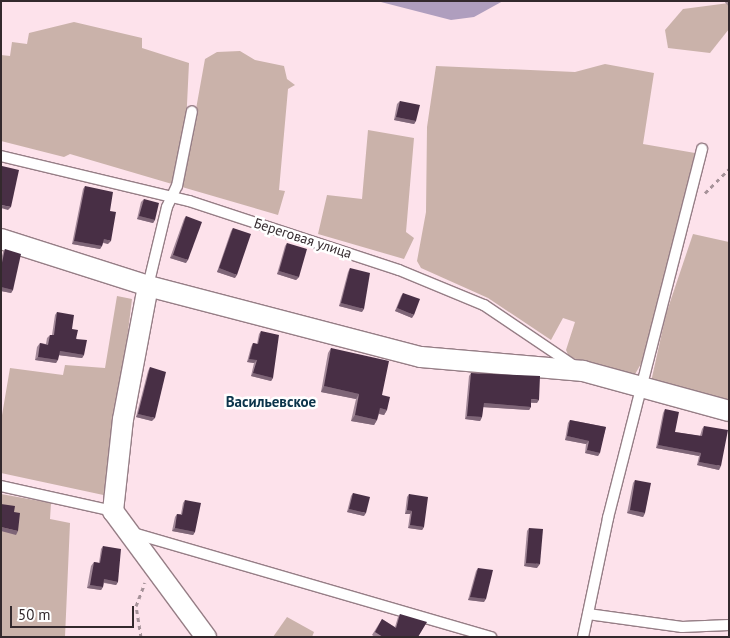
<!DOCTYPE html>
<html>
<head>
<meta charset="utf-8">
<style>
  body { margin:0 }
  #map { position:relative; width:730px; height:638px; overflow:hidden; background:#fde2eb; font-family:"PT Sans",sans-serif }
  div>[style] { position:absolute }
  [style*='--x'] { left:calc(var(--x)*1px); top:calc(var(--y)*1px); width:calc(var(--w)*1px); rotate:calc(var(--a)*1deg) }
  .green>* { inset:0; background:#cab2aa }
  .water>* { inset:0; background:#af9ebe }
  .path>* { height:3px; margin-top:-1.5px; transform-origin:0; background:repeating-linear-gradient(90deg,#a69299 0 4px,transparent 0 8px) }
  .roads { filter:drop-shadow(1px 0 #967e86) drop-shadow(-1px 0 #967e86) drop-shadow(0 1px #967e86) drop-shadow(0 -1px #967e86) }
  .service>* { height:10px; margin:-5px; padding:0 5px; transform-origin:5px; border-radius:5px; background:#fff }
  .minor>* { height:20px; margin:-10px; padding:0 10px; transform-origin:10px; border-radius:10px; background:#fff }
  .wall>* { inset:0; background:#a28898 }
  .shaded-wall>* { inset:0; background:#7e6577 }
  .building>* { inset:0; background:#482f45 }
  span { translate:-50% -50%; white-space:nowrap; text-align:center; line-height:1.15; -webkit-text-stroke:5px #fff; paint-order:stroke }
  .street-label { font-size:14px; color:#33292d }
  .neighbourhood-label { font-size:15px; color:#0c344b; font-weight:700 }
  .frame { position:absolute; inset:0; border:2px solid #33292d; pointer-events:none }
  .scale { position:absolute; left:10px; top:606px; width:124px; height:22px; box-sizing:border-box; border:2px solid #33292d; border-top:0; padding-left:6px; font-size:15px; line-height:18px; white-space:nowrap; color:#33292d; -webkit-text-stroke:4px #fff; paint-order:stroke }
</style>
</head>
<body>
<div id="map">
  <div class="green">
    <i style="clip-path:polygon(729px 3px,729px 29px,710px 53px,668px 48px,665px 30px,683px 9px)"></i>
    <i style="clip-path:polygon(74px 22px,142px 38px,142px 48px,189px 63px,186px 125px,172px 184px,70px 154px,64px 157px,1px 141px,1px 55px,10px 56px,12px 42px,27px 44px,29px 33px)"></i>
    <i style="clip-path:polygon(240px 51px,255px 60px,284px 66px,287px 79px,295px 85px,288px 89px,279px 190px,285px 191px,278px 215px,182px 187px,205px 59px,217px 52px)"></i>
    <i style="clip-path:polygon(605px 64px,654px 73px,643px 144px,695px 153px,642px 362px,634px 376px,569px 357px,566px 350px,575px 322px,563px 318px,551px 340px,488px 298px,421px 268px,417px 261px,426px 212px,427px 127px,436px 66px,575px 72px)"></i>
    <i style="clip-path:polygon(368px 130px,414px 138px,406px 232px,414px 238px,404px 259px,318px 234px,327px 195px,362px 199px)"></i>
    <i style="clip-path:polygon(693px 234px,729px 242px,729px 400px,651px 382px,666px 314px)"></i>
    <i style="clip-path:polygon(117px 296px,132px 299px,108px 496px,1px 473px,1px 421px,10px 368px,63px 375px,65px 365px,105px 368px)"></i>
    <i style="clip-path:polygon(1px 494px,51px 503px,50px 519px,70px 523px,65px 637px,1px 637px)"></i>
    <i style="clip-path:polygon(287px 617px,314px 632px,312px 637px,273px 637px)"></i>
  </div>
  <div class="water">
    <i style="clip-path:polygon(377px 1px,503px 1px,474px 17px,451px 20px)"></i>
  </div>
  <div class="path">
    <i style="--x:726;--y:1;--w:4;--a:45"></i>
    <i style="--x:705;--y:193;--w:34;--a:-45"></i>
    <i style="--x:141;--y:637;--w:31;--a:-99"></i>
    <i style="--x:136;--y:606;--w:25;--a:-69"></i>
  </div>
  <div class="roads">
    <div class="service">
      <i style="--x:1;--y:156;--w:193;--a:13.5"></i>
      <i style="--x:189;--y:201;--w:221;--a:18.2"></i>
      <i style="--x:399;--y:270;--w:92;--a:22.4"></i>
      <i style="--x:484;--y:305;--w:111;--a:34"></i>
      <i style="--x:148;--y:286;--w:81;--a:-76.5"></i>
      <i style="--x:167;--y:207;--w:23;--a:-65"></i>
      <i style="--x:177;--y:186;--w:76;--a:-78.7"></i>
      <i style="--x:1;--y:486;--w:115;--a:12.6"></i>
      <i style="--x:133;--y:533;--w:373;--a:16.2"></i>
      <i style="--x:588;--y:614;--w:95;--a:7.9"></i>
      <i style="--x:682;--y:627;--w:47;--a:-2.4"></i>
      <i style="--x:583;--y:637;--w:122;--a:-78.1"></i>
      <i style="--x:608;--y:518;--w:381;--a:-75.7"></i>
    </div>
    <div class="minor">
      <i style="--x:1;--y:239;--w:154;--a:17.7"></i>
      <i style="--x:148;--y:286;--w:282;--a:14.6"></i>
      <i style="--x:421;--y:357;--w:163;--a:4.9"></i>
      <i style="--x:583;--y:371;--w:151;--a:15.3"></i>
      <i style="--x:148;--y:286;--w:135;--a:100.6"></i>
      <i style="--x:123;--y:419;--w:93;--a:96.2"></i>
      <i style="--x:113;--y:511;--w:157;--a:53.6"></i>
    </div>
  </div>
  <div class="wall">
    <i style="clip-path:polygon(400px 101px,416px 121px,414px 124px,394px 120px,397px 104px)"></i>
    <i style="clip-path:polygon(85px 186px,110px 211px,108px 244px,103px 243px,102px 246px,100px 249px,72px 244px,83px 189px)"></i>
    <i style="clip-path:polygon(144px 199px,155px 220px,153px 223px,137px 219px,141px 202px)"></i>
    <i style="clip-path:polygon(186px 216px,186px 263px,170px 258px,184px 219px)"></i>
    <i style="clip-path:polygon(233px 228px,235px 278px,217px 272px,231px 231px)"></i>
    <i style="clip-path:polygon(287px 243px,299px 277px,296px 280px,277px 274px,285px 246px)"></i>
    <i style="clip-path:polygon(5px 249px,13px 290px,11px 293px,1px 291px,1px 260px,3px 252px)"></i>
    <i style="clip-path:polygon(350px 268px,362px 312px,339px 306px,348px 272px)"></i>
    <i style="clip-path:polygon(403px 293px,412px 318px,395px 311px,401px 296px)"></i>
    <i style="clip-path:polygon(57px 312px,72px 329px,84px 355px,82px 358px,59px 355px,56px 363px,35px 360px,37px 347px,40px 343px,46px 344px,47px 338px,50px 335px,52px 335px,55px 315px)"></i>
    <i style="clip-path:polygon(261px 331px,273px 378px,271px 381px,251px 376px,254px 363px,247px 362px,251px 347px,253px 343px,257px 344px,259px 334px)"></i>
    <i style="clip-path:polygon(331px 348px,382px 395px,387px 410px,384px 415px,379px 414px,377px 420px,374px 425px,351px 421px,356px 399px,321px 392px,328px 353px)"></i>
    <i style="clip-path:polygon(150px 367px,152px 421px,136px 417px,148px 371px)"></i>
    <i style="clip-path:polygon(471px 373px,537px 403px,531px 403px,531px 407px,529px 410px,483px 407px,482px 417px,480px 421px,465px 419px,469px 376px)"></i>
    <i style="clip-path:polygon(665px 409px,675px 432px,700px 436px,702px 429px,704px 426px,719px 470px,697px 465px,699px 456px,656px 448px,663px 413px)"></i>
    <i style="clip-path:polygon(570px 420px,606px 427px,598px 456px,585px 453px,586px 444px,565px 440px,568px 423px)"></i>
    <i style="clip-path:polygon(635px 480px,645px 513px,643px 517px,627px 513px,633px 483px)"></i>
    <i style="clip-path:polygon(353px 493px,364px 516px,347px 512px,351px 496px)"></i>
    <i style="clip-path:polygon(409px 494px,424px 527px,422px 530px,408px 528px,410px 514px,405px 514px,407px 497px)"></i>
    <i style="clip-path:polygon(185px 500px,195px 532px,193px 535px,172px 531px,175px 517px,177px 514px,181px 514px,183px 503px)"></i>
    <i style="clip-path:polygon(529px 528px,537px 568px,524px 566px,527px 531px)"></i>
    <i style="clip-path:polygon(103px 546px,118px 582px,116px 585px,104px 583px,103px 587px,101px 590px,87px 588px,91px 566px,94px 562px,99px 563px,101px 549px)"></i>
    <i style="clip-path:polygon(478px 568px,484px 602px,468px 600px,476px 571px)"></i>
    <i style="clip-path:polygon(400px 614px,418px 637px,375px 637px,372px 635px,382px 619px,395px 627px,398px 617px)"></i>
  </div>
  <div class="shaded-wall">
    <i style="clip-path:polygon(396px 117px,416px 121px,414px 124px,394px 120px)"></i>
    <i style="clip-path:polygon(1px 205px,11px 207px,8px 210px,1px 208px)"></i>
    <i style="clip-path:polygon(139px 216px,155px 220px,153px 223px,137px 219px)"></i>
    <i style="clip-path:polygon(104px 239px,111px 241px,108px 244px,102px 242px)"></i>
    <i style="clip-path:polygon(74px 241px,102px 246px,100px 249px,72px 244px)"></i>
    <i style="clip-path:polygon(173px 255px,188px 260px,186px 263px,170px 258px)"></i>
    <i style="clip-path:polygon(219px 268px,237px 275px,235px 278px,217px 272px)"></i>
    <i style="clip-path:polygon(279px 271px,299px 277px,296px 280px,277px 274px)"></i>
    <i style="clip-path:polygon(1px 287px,13px 290px,11px 293px,1px 291px)"></i>
    <i style="clip-path:polygon(341px 303px,364px 309px,362px 312px,339px 306px)"></i>
    <i style="clip-path:polygon(397px 308px,414px 315px,412px 318px,395px 311px)"></i>
    <i style="clip-path:polygon(60px 351px,84px 355px,82px 358px,57px 355px)"></i>
    <i style="clip-path:polygon(38px 357px,58px 360px,56px 363px,35px 360px)"></i>
    <i style="clip-path:polygon(249px 359px,257px 360px,254px 363px,247px 362px)"></i>
    <i style="clip-path:polygon(253px 373px,273px 378px,271px 381px,251px 376px)"></i>
    <i style="clip-path:polygon(324px 386px,359px 394px,356px 399px,321px 392px)"></i>
    <i style="clip-path:polygon(531px 399px,539px 400px,537px 403px,529px 402px)"></i>
    <i style="clip-path:polygon(484px 403px,531px 407px,529px 410px,481px 407px)"></i>
    <i style="clip-path:polygon(380px 408px,387px 410px,384px 415px,376px 413px)"></i>
    <i style="clip-path:polygon(138px 414px,155px 418px,152px 421px,136px 417px)"></i>
    <i style="clip-path:polygon(355px 415px,377px 420px,374px 425px,351px 421px)"></i>
    <i style="clip-path:polygon(467px 416px,482px 417px,480px 421px,465px 419px)"></i>
    <i style="clip-path:polygon(567px 436px,589px 441px,586px 444px,565px 440px)"></i>
    <i style="clip-path:polygon(658px 445px,701px 453px,699px 456px,656px 448px)"></i>
    <i style="clip-path:polygon(587px 450px,600px 453px,598px 456px,585px 453px)"></i>
    <i style="clip-path:polygon(699px 462px,721px 466px,719px 470px,697px 465px)"></i>
    <i style="clip-path:polygon(349px 509px,366px 513px,364px 516px,347px 512px)"></i>
    <i style="clip-path:polygon(407px 510px,412px 511px,410px 514px,405px 514px)"></i>
    <i style="clip-path:polygon(630px 510px,645px 513px,643px 517px,627px 513px)"></i>
    <i style="clip-path:polygon(410px 525px,424px 527px,422px 530px,408px 528px)"></i>
    <i style="clip-path:polygon(1px 527px,18px 531px,16px 535px,1px 531px)"></i>
    <i style="clip-path:polygon(175px 528px,195px 532px,193px 535px,172px 531px)"></i>
    <i style="clip-path:polygon(526px 563px,540px 564px,537px 568px,524px 566px)"></i>
    <i style="clip-path:polygon(104px 579px,118px 582px,116px 585px,102px 582px)"></i>
    <i style="clip-path:polygon(90px 585px,103px 587px,101px 590px,87px 588px)"></i>
    <i style="clip-path:polygon(470px 597px,486px 599px,484px 602px,468px 600px)"></i>
  </div>
  <div class="building">
    <i style="clip-path:polygon(400px 101px,420px 105px,416px 121px,396px 117px)"></i>
    <i style="clip-path:polygon(2px 166px,19px 170px,11px 207px,1px 205px,1px 170px)"></i>
    <i style="clip-path:polygon(85px 186px,113px 192px,110px 211px,116px 212px,111px 241px,104px 239px,102px 246px,74px 241px)"></i>
    <i style="clip-path:polygon(144px 199px,159px 203px,155px 220px,139px 216px)"></i>
    <i style="clip-path:polygon(186px 216px,202px 222px,188px 260px,173px 255px)"></i>
    <i style="clip-path:polygon(233px 228px,251px 234px,237px 275px,219px 268px)"></i>
    <i style="clip-path:polygon(287px 243px,307px 249px,299px 277px,279px 271px)"></i>
    <i style="clip-path:polygon(5px 249px,21px 254px,13px 290px,1px 287px,1px 267px)"></i>
    <i style="clip-path:polygon(350px 268px,370px 273px,364px 309px,341px 303px)"></i>
    <i style="clip-path:polygon(403px 293px,420px 299px,414px 315px,397px 308px)"></i>
    <i style="clip-path:polygon(57px 312px,74px 315px,72px 329px,78px 330px,76px 339px,87px 340px,84px 355px,60px 351px,58px 360px,38px 357px,40px 343px,48px 345px,50px 335px,54px 335px)"></i>
    <i style="clip-path:polygon(261px 331px,279px 335px,273px 378px,253px 373px,257px 360px,249px 359px,253px 343px,258px 344px)"></i>
    <i style="clip-path:polygon(331px 348px,389px 361px,382px 395px,390px 397px,387px 410px,380px 408px,377px 420px,355px 415px,359px 394px,324px 386px)"></i>
    <i style="clip-path:polygon(150px 367px,166px 372px,155px 418px,138px 414px)"></i>
    <i style="clip-path:polygon(471px 373px,540px 376px,539px 400px,531px 399px,531px 407px,484px 403px,482px 417px,467px 416px)"></i>
    <i style="clip-path:polygon(665px 409px,679px 412px,675px 432px,702px 436px,704px 426px,728px 430px,721px 466px,699px 462px,701px 453px,658px 445px)"></i>
    <i style="clip-path:polygon(570px 420px,606px 427px,600px 453px,587px 450px,589px 441px,567px 436px)"></i>
    <i style="clip-path:polygon(635px 480px,651px 483px,645px 513px,630px 510px)"></i>
    <i style="clip-path:polygon(353px 493px,370px 497px,366px 513px,349px 509px)"></i>
    <i style="clip-path:polygon(409px 494px,428px 497px,424px 527px,410px 525px,412px 511px,407px 510px)"></i>
    <i style="clip-path:polygon(185px 500px,201px 503px,195px 532px,175px 528px,177px 514px,182px 515px)"></i>
    <i style="clip-path:polygon(1px 504px,15px 506px,14px 512px,20px 513px,18px 531px,1px 527px)"></i>
    <i style="clip-path:polygon(529px 528px,543px 529px,540px 564px,526px 563px)"></i>
    <i style="clip-path:polygon(103px 546px,121px 549px,118px 582px,104px 579px,103px 587px,90px 585px,94px 562px,100px 563px)"></i>
    <i style="clip-path:polygon(478px 568px,493px 570px,486px 599px,470px 597px)"></i>
    <i style="clip-path:polygon(400px 614px,427px 622px,418px 637px,383px 637px,375px 632px,382px 619px,396px 628px)"></i>
  </div>
  <div class="street-label">
    <span style="left:303px;top:238px;rotate:18deg">Береговая улица</span>
  </div>
  <div class="neighbourhood-label">
    <span style="left:271px;top:402px">Васильевское</span>
  </div>
  <div class="frame"></div>
  <div class="scale">50 m</div>
</div>
</body>
</html>
